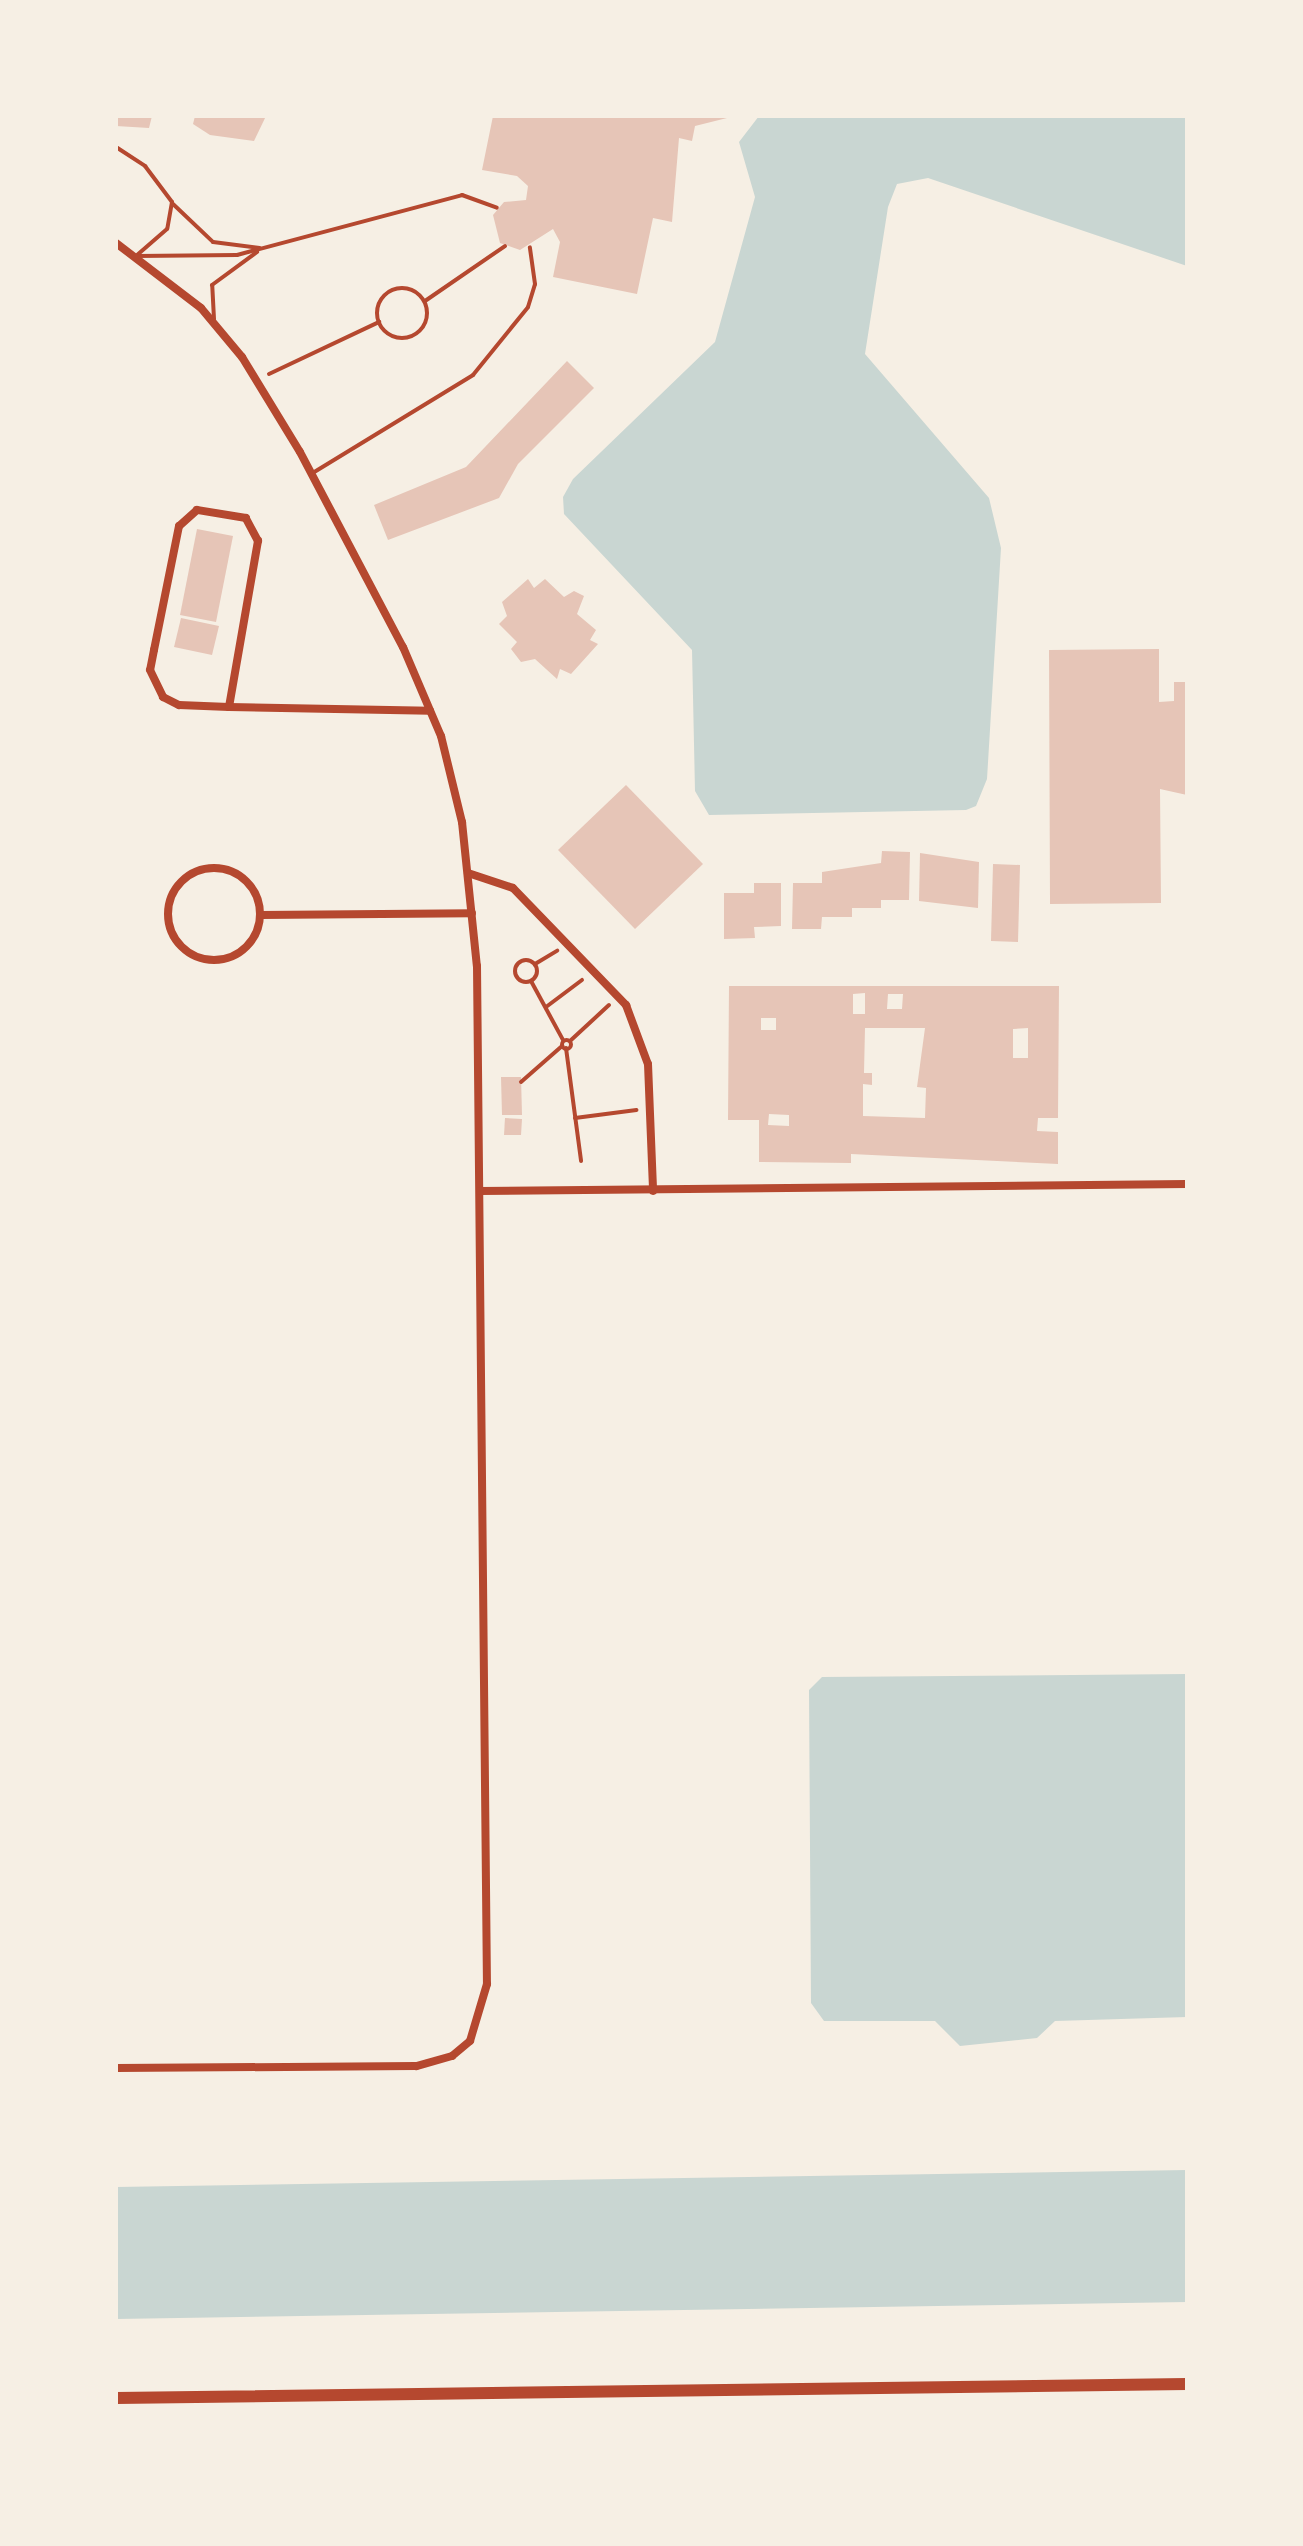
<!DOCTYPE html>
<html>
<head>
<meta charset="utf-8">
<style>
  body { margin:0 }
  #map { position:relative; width:1303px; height:2546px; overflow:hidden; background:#f6efe4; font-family:Mulish,sans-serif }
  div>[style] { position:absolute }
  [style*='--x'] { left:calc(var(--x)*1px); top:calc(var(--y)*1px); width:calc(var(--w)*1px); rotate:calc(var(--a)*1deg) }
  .water>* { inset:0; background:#c9d6d2 }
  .building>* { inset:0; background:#e6c5b7 }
  .path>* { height:4px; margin:-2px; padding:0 2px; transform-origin:2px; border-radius:2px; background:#b5482f }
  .path>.ring { margin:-2px; padding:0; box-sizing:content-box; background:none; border:4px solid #b5482f; border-radius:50% }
  .service>* { height:4px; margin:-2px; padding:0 2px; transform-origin:2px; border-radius:2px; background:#b5482f }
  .minor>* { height:8px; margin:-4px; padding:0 4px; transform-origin:4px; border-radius:4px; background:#b5482f }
  .minor>.ring { margin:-4px; padding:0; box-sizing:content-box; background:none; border:8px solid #b5482f; border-radius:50% }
  .secondary>* { height:12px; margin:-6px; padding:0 6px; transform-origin:6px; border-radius:6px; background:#b5482f }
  span { translate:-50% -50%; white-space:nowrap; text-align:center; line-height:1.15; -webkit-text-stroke:6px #f6efe4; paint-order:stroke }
  .frame { position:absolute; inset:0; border:118px solid #f6efe4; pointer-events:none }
</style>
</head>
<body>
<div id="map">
  <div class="water">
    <i style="clip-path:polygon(759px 116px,1187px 116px,1187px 266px,928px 178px,897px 184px,888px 207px,865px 354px,989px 498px,1001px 548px,987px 779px,976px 806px,966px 810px,709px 815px,695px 791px,692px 650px,564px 514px,563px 497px,573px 479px,715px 342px,755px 197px,739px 142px)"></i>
    <i style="clip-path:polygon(1187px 1674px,1187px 2017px,1055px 2021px,1037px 2038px,960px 2046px,935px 2021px,824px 2021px,811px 2003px,809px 1690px,822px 1677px)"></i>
    <i style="clip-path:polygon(1187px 2170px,1187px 2302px,116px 2319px,116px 2187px)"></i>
  </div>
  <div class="building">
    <i style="clip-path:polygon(116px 116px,152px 116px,149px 128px,116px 126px)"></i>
    <i style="clip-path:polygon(195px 116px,266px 116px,254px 141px,210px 135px,193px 124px)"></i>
    <i style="clip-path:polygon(493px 116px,735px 116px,695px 126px,692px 141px,679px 138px,672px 222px,653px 218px,637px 294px,553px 277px,560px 242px,553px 229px,520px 250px,500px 243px,493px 215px,504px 202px,526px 200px,528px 186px,517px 176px,482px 170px)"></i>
    <i style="clip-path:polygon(567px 361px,594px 388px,518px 464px,499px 498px,388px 540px,374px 505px,466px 467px)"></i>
    <i style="clip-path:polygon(197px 529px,233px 536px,216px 622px,180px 615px)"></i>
    <i style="clip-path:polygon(528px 579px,534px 588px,545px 579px,564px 597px,574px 591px,584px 596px,577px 614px,596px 630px,590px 640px,598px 644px,571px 674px,560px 669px,557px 679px,535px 659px,521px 662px,511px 649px,517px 642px,499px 624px,507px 616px,502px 602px)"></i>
    <i style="clip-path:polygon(181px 618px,219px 626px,212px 655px,174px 647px)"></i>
    <i style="clip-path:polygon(1159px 649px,1159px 702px,1174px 701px,1174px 682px,1187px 682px,1187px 795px,1160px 789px,1161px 903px,1050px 904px,1049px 650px)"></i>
    <i style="clip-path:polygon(626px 785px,703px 864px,635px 929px,558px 850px)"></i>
    <i style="clip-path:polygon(882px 851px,910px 852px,909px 900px,881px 900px,881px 908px,852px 908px,852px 917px,822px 917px,821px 929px,792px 929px,793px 883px,822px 883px,822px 872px,881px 863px)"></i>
    <i style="clip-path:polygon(920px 853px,979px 862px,978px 908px,919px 901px)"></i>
    <i style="clip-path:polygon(993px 864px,1020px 865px,1018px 942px,991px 941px)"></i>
    <i style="clip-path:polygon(754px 883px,781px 883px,781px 926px,754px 927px,755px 938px,724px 939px,724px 893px,754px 893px)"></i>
    <i style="clip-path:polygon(evenodd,729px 986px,1059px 986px,1058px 1118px,1038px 1118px,1037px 1131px,1058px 1132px,1058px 1164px,851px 1154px,851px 1163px,759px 1162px,759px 1120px,728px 1120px,729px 986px,865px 993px,865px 1014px,853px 1014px,853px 994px,865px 993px,729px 986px,888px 994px,903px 994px,902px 1009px,887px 1009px,888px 994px,729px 986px,761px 1018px,776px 1018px,776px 1030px,761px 1030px,761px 1018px,729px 986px,865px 1028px,925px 1028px,917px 1087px,926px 1088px,925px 1118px,863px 1116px,863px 1084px,872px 1085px,872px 1073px,864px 1073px,865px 1028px,729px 986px,1028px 1028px,1028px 1058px,1013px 1058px,1013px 1029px,1028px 1028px,729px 986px,769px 1114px,789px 1115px,789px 1126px,768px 1125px,769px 1114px)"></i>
    <i style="clip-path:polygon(501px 1077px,521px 1077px,522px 1115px,502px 1115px)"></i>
    <i style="clip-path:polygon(505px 1118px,522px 1119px,521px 1135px,504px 1135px)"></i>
  </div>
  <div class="path">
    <i class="ring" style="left:377px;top:288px;width:46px;height:46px"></i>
    <i style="--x:425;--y:301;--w:97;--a:-34.5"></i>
    <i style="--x:269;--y:374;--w:122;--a:-25.3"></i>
    <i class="ring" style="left:515px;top:960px;width:18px;height:18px"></i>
    <i style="--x:535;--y:964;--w:26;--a:-31"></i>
    <i style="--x:531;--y:981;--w:67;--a:61.5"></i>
    <i style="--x:546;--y:1007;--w:45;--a:-36.9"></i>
    <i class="ring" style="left:561.5px;top:1039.5px;width:5px;height:5px"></i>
    <i style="--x:570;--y:1041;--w:53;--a:-42.7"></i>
    <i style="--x:566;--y:1048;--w:114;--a:82.4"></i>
    <i style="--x:521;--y:1082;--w:55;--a:-41.3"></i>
    <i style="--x:575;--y:1118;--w:62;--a:-7.5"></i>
  </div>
  <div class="service">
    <i style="--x:116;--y:147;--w:35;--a:33"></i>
    <i style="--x:145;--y:166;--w:45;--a:53.1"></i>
    <i style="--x:172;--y:202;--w:27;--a:100"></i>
    <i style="--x:167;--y:229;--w:40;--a:139"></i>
    <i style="--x:173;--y:204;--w:55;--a:43.5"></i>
    <i style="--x:213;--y:242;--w:47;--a:7.3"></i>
    <i style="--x:137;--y:256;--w:100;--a:-0.6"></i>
    <i style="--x:237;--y:255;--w:233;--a:-14.9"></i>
    <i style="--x:462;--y:195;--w:37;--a:20"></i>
    <i style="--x:214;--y:319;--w:34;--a:-93"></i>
    <i style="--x:212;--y:285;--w:56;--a:-36.3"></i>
    <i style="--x:311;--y:474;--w:190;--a:-31.4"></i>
    <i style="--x:473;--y:375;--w:87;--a:-51"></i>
    <i style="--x:528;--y:307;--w:24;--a:-73"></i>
    <i style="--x:535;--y:284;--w:37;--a:-98"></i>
  </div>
  <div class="minor">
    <i style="--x:116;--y:243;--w:107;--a:37.4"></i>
    <i style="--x:201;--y:308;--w:64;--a:50.1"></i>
    <i style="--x:242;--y:357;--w:111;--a:58.6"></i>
    <i style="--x:300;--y:452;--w:221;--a:62.2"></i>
    <i style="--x:403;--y:647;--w:97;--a:66.9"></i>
    <i style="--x:441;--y:736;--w:89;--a:76.3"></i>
    <i style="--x:462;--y:822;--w:145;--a:84.1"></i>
    <i style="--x:477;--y:966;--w:1018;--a:89.44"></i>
    <i style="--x:487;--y:1984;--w:59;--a:106.6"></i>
    <i style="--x:470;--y:2041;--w:23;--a:140"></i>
    <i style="--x:452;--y:2056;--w:37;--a:164"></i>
    <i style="--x:416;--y:2066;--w:300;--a:179.6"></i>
    <i style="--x:229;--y:707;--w:169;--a:-80.1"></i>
    <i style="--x:258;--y:541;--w:26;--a:-118"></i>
    <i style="--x:246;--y:518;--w:50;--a:-170.7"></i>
    <i style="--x:197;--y:510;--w:24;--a:138"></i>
    <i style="--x:179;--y:526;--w:126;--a:101.4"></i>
    <i style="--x:154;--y:650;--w:20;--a:101"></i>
    <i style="--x:150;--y:670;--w:30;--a:64"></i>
    <i style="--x:163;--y:697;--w:18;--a:27"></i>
    <i style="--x:179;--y:705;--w:50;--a:2.3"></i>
    <i style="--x:229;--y:707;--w:201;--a:1.1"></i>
    <i class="ring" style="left:168px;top:868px;width:84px;height:84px"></i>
    <i style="--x:468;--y:873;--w:47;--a:18.4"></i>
    <i style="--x:513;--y:888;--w:163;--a:46"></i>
    <i style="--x:626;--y:1005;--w:63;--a:69.6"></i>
    <i style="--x:648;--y:1064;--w:127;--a:87.7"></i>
    <i style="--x:261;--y:915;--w:211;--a:-0.5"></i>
    <i style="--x:480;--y:1191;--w:707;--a:-0.57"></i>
  </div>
  <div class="secondary">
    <i style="--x:116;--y:2398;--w:1071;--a:-0.75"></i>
  </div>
  <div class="frame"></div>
</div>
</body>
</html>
